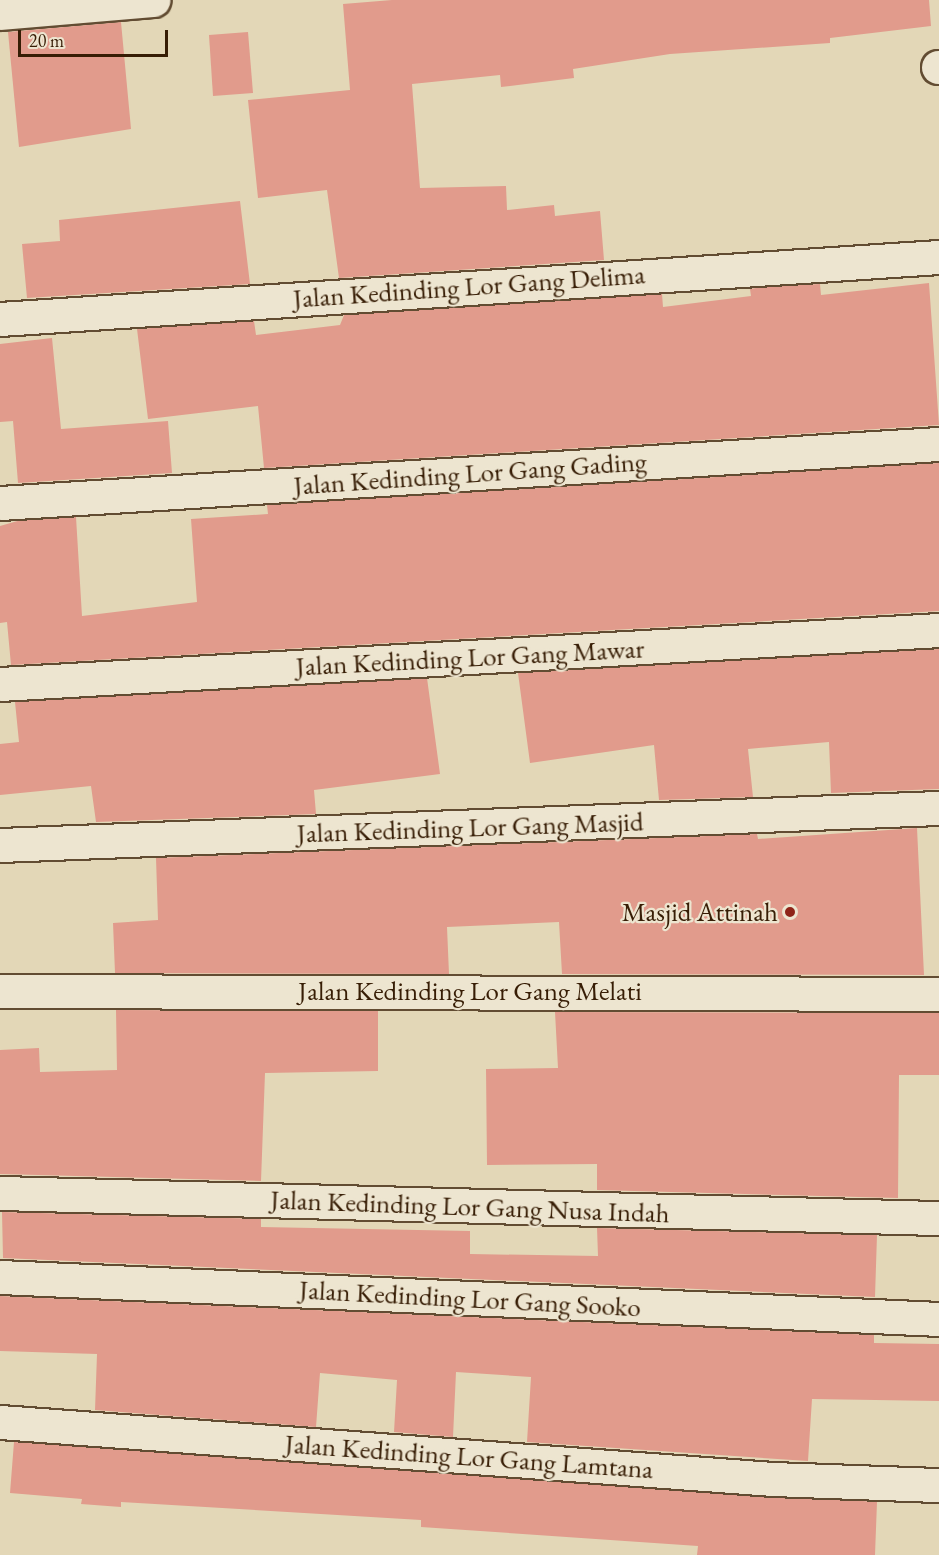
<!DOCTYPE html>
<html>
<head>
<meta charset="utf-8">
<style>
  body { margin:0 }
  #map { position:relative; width:939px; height:1555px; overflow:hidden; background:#e3d7b7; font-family:"EB Garamond",serif }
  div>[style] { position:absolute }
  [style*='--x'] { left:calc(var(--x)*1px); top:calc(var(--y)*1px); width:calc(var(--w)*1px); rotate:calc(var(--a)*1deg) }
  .building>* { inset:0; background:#e19b8c }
  .roads { filter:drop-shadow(2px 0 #624c32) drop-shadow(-2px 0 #624c32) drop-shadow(0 2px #624c32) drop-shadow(0 -2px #624c32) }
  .minor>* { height:33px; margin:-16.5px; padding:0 16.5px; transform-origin:16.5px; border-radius:16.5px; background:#ede5d0 }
  .dots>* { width:16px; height:16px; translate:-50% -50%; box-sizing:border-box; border:3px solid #ede5d0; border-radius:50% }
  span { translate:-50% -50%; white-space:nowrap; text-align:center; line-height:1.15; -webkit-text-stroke:4.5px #ede5d0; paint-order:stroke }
  .street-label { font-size:27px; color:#371d05 }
  .poi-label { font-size:27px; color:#371d05 }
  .right { translate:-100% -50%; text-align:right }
  .scale { position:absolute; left:18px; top:30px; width:150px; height:27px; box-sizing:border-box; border:3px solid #371d05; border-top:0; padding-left:8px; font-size:18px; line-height:21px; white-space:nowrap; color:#371d05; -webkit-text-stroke:4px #ede5d0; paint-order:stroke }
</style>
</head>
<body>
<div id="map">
  <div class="building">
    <i style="clip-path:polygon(392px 0,929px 0,931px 26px,830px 38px,830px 43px,670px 54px,573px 69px,574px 78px,501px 87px,500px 75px,412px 84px,420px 188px,506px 186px,507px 210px,554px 205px,555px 216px,600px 211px,604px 260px,339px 278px,327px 190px,258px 198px,248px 100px,350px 90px,343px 4px)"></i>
    <i style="clip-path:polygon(121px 22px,131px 129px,19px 147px,8px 32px)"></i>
    <i style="clip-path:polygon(248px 32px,253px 93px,213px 96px,209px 35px)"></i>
    <i style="clip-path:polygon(240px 201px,250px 284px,27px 298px,22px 244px,60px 241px,59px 220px)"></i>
    <i style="clip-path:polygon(929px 283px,939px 425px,264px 468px,258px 406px,148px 419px,137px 329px,254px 321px,256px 335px,340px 325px,344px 315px,662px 294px,663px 307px,751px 296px,750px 289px,762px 287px,820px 284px,821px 295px)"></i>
    <i style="clip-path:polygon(52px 338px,61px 429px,168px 421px,172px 473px,18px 483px,13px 421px,0 422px,0 344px)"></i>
    <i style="clip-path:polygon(939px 463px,939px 611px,11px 665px,7px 622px,0 623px,0 526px,21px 520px,76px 517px,82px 616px,197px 602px,191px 519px,268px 514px,267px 505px)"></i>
    <i style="clip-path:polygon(939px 649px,939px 789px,831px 793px,829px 742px,748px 749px,753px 797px,659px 800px,654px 745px,530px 763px,518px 673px)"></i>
    <i style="clip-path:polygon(427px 678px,440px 774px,314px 790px,316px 814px,96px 822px,91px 786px,0 795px,0 744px,19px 742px,15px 702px)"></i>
    <i style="clip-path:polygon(917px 828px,924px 975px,562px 974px,559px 922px,447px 927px,449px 974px,115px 973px,113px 923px,158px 920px,156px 858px,757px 834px,758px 839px)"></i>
    <i style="clip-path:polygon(116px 1010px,378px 1011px,378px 1071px,265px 1073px,261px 1181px,0 1174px,0 1050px,39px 1048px,40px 1072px,117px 1070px)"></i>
    <i style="clip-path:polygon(555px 1012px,939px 1013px,939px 1075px,899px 1075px,898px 1198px,597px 1190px,597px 1164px,487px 1165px,486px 1069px,558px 1068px)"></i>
    <i style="clip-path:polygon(2px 1212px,261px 1219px,261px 1227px,470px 1231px,470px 1254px,598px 1256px,597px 1228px,877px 1235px,875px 1297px,3px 1258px)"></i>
    <i style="clip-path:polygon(0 1296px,874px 1335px,874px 1343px,939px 1344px,939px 1401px,812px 1399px,808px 1461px,527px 1442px,531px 1377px,456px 1372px,453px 1437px,394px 1432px,397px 1380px,320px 1373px,316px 1427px,95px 1410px,97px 1354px,0 1351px)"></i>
    <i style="clip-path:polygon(14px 1442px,877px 1502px,875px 1555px,697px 1555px,698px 1546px,421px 1527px,421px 1520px,121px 1502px,121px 1507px,81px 1504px,82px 1499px,10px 1493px)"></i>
  </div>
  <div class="roads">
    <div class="minor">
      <i style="--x:0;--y:13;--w:154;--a:-4.9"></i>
      <i style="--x:938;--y:67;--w:1;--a:0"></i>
      <i style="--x:0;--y:319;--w:941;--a:-3.78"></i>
      <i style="--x:0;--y:503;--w:941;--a:-3.6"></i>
      <i style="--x:0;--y:684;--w:941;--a:-3.29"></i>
      <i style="--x:0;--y:845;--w:940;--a:-2.26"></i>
      <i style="--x:0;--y:991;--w:939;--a:0.18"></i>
      <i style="--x:0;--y:1193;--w:939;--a:1.53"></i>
      <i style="--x:0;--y:1277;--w:940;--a:2.56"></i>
      <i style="--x:0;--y:1422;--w:775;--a:4.22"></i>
      <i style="--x:773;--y:1479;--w:166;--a:2.1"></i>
    </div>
  </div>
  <div class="dots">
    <i style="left:790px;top:912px;background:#8f2418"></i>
  </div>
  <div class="street-label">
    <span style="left:469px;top:286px;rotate:-4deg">Jalan Kedinding Lor Gang Delima</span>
    <span style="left:470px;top:473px;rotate:-4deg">Jalan Kedinding Lor Gang Gading</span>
    <span style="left:470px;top:657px;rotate:-3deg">Jalan Kedinding Lor Gang Mawar</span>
    <span style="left:470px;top:827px;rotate:-2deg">Jalan Kedinding Lor Gang Masjid</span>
    <span style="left:470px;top:991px">Jalan Kedinding Lor Gang Melati</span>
    <span style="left:470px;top:1206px;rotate:2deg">Jalan Kedinding Lor Gang Nusa Indah</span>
    <span style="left:470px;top:1298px;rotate:3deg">Jalan Kedinding Lor Gang Sooko</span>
    <span style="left:469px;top:1456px;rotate:4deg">Jalan Kedinding Lor Gang Lamtana</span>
  </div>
  <div class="poi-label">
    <span class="right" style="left:778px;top:912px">Masjid Attinah</span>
  </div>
  <div class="scale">20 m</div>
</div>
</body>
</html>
